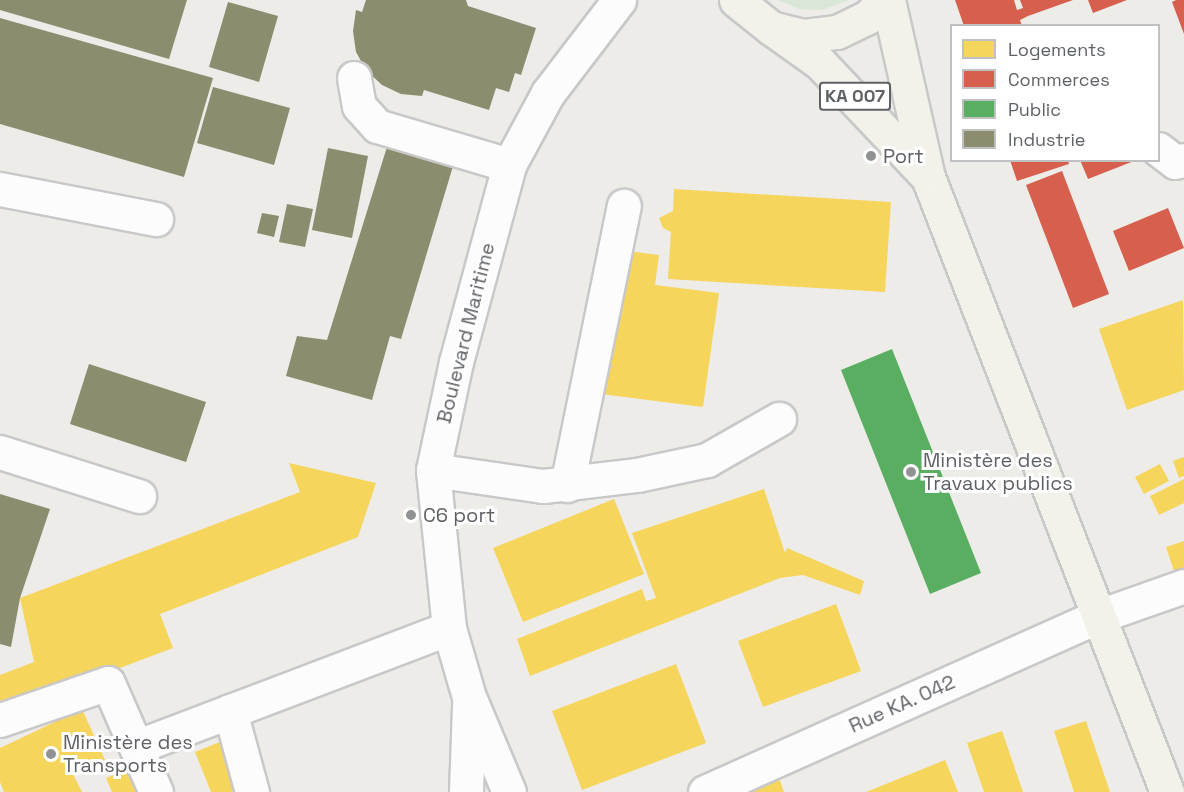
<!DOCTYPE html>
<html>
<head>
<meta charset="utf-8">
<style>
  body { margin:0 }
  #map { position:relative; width:1184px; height:792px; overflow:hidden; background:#edece9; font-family:"Space Grotesk",sans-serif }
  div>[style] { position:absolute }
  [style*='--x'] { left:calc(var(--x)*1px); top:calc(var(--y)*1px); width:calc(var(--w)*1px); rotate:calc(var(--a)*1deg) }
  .green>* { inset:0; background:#d8e7d6 }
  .homes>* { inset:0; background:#f6d55c }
  .shops>* { inset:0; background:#d6604d }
  .public>* { inset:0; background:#5aae61 }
  .industry>* { inset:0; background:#8c8c6e }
  .roads { filter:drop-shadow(2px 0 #c8c8c8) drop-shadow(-2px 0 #c8c8c8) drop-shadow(0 2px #c8c8c8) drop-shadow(0 -2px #c8c8c8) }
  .minor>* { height:33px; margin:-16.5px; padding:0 16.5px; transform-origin:16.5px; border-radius:16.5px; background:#fcfcfc }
  .major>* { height:33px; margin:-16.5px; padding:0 16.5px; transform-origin:16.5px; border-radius:16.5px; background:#f2f1ea }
  .dots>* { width:16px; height:16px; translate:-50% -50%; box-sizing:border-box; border:3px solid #fff; border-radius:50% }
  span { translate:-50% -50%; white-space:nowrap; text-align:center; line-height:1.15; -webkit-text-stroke:6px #fff; paint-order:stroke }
  .shield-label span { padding:2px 4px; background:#fff; border:2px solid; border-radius:4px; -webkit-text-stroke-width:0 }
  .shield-label { font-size:18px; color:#5e6165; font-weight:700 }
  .poi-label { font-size:20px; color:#5e6165 }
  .left { translate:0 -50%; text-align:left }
  .street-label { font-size:20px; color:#5e6165 }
  .legend { position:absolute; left:950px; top:24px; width:210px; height:138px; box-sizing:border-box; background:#fff; border:2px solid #bfc0c1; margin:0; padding:8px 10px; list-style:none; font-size:18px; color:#5e6165 }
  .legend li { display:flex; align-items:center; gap:12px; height:30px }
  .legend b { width:30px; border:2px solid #bfc0c1 }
</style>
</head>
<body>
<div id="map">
  <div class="green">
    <i style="clip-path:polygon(778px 0,849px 0,822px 10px,799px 9px)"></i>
  </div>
  <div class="homes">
    <i style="clip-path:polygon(674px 189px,891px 202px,885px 292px,668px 279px,671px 232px,663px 228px,659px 218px,673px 211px)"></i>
    <i style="clip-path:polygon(620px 250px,659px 255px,655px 285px,719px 293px,703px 407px,601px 394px)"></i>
    <i style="clip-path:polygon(1183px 300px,1184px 390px,1127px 410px,1099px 329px)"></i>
    <i style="clip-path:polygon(1184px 457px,1184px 476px,1179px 478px,1173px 461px)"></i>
    <i style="clip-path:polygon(289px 463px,376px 483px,358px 537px,160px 614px,173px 648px,0 713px,0 675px,34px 662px,20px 598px,300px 492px)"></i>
    <i style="clip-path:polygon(1160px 464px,1169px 481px,1144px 494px,1135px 477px)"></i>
    <i style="clip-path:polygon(1184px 479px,1184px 503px,1159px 515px,1150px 496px)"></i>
    <i style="clip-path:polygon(764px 489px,785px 553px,787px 548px,864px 581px,860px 595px,803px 575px,780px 578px,530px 676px,517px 639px,642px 589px,646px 601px,656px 598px,632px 533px)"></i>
    <i style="clip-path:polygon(614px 499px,644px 574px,523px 622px,493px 548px)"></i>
    <i style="clip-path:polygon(1184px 541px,1184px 570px,1175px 574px,1166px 547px)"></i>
    <i style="clip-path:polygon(836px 604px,861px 671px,763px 707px,738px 641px)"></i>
    <i style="clip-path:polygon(676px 664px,706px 743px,582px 790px,552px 711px)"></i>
    <i style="clip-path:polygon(82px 709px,105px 760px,73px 774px,82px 792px,4px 792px,0 782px,0 748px)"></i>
    <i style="clip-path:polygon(1086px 721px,1110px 792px,1074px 792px,1054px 731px)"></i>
    <i style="clip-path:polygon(1002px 731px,1023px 792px,984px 792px,967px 743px)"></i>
    <i style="clip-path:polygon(225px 740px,246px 792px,211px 792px,195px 752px)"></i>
    <i style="clip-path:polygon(945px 760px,958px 792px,866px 792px)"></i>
    <i style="clip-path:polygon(136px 766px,147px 792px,112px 792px,106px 778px)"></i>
    <i style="clip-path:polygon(779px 778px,784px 792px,743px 792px)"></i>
  </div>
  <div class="shops">
    <i style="clip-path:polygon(955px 0,1014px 0,1017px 10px,1023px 8px,1020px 0,1073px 0,1028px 16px,1020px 20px,1022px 26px,964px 26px)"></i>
    <i style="clip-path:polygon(1088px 0,1127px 0,1093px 13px)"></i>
    <i style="clip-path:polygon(1176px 0,1184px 0,1184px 34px,1172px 2px)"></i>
    <i style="clip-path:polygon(1010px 160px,1068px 160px,1069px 164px,1017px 181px)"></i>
    <i style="clip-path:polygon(1080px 160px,1134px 160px,1134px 161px,1088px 179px)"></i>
    <i style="clip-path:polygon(1062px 171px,1109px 294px,1073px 308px,1026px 185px)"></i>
    <i style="clip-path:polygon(1168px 208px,1184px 248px,1129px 271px,1113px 231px)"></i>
  </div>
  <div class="public">
    <i style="clip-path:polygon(892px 349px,981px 573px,930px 594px,841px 370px)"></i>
  </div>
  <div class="industry">
    <i style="clip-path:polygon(0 0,187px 0,169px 59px,0 10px)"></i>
    <i style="clip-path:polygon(366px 0,466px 0,468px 6px,536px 28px,521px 75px,515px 73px,509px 92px,496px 88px,489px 110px,424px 90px,422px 96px,401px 94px,382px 85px,366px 70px,356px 52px,353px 31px,356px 10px,362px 12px)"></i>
    <i style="clip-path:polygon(228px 2px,278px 16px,259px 82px,209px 67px)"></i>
    <i style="clip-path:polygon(0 18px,213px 78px,184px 177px,0 124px)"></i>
    <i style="clip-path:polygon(213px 87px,290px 108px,274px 165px,197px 143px)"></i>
    <i style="clip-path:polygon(391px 134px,457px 153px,401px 339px,390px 336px,372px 400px,286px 376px,297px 336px,327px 340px)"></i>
    <i style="clip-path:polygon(328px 148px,368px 156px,352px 238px,312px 230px)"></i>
    <i style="clip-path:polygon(287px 204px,313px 209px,305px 247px,279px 242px)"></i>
    <i style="clip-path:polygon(262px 213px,279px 216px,274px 237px,257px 233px)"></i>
    <i style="clip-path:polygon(89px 364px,206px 402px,186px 462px,70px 424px)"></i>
    <i style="clip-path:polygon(0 494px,50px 509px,20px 598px,11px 647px,0 644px)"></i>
  </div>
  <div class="roads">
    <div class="minor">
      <i style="--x:354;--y:78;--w:28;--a:80"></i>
      <i style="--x:359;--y:106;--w:27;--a:48"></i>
      <i style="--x:377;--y:126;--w:138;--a:16.5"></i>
      <i style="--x:1158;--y:149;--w:21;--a:37"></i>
      <i style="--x:1175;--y:162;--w:9;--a:-13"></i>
      <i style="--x:0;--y:189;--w:159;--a:10.9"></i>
      <i style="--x:0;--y:452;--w:146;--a:17.6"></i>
      <i style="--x:433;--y:470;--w:111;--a:8.3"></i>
      <i style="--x:543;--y:486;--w:95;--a:-6.7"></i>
      <i style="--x:637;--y:475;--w:72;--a:-12.1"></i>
      <i style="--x:707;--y:460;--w:83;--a:-29.7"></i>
      <i style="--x:567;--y:485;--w:285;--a:-78.5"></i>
      <i style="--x:230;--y:711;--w:84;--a:74.8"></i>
      <i style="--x:0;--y:720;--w:114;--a:-18.9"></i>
      <i style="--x:108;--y:683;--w:70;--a:66.4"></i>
      <i style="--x:136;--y:747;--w:335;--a:-20.8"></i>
      <i style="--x:136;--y:747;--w:49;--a:66"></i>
      <i style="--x:466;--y:792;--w:87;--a:-88"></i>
      <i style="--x:509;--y:792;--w:103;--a:-112.8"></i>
      <i style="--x:469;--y:697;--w:72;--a:-106.2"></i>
      <i style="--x:449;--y:628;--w:159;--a:-95.8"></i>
      <i style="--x:433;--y:470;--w:110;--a:-78"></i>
      <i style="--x:456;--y:362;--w:204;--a:-74.9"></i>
      <i style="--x:509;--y:165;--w:82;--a:-61.6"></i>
      <i style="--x:548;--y:93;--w:117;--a:-52.6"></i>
      <i style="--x:705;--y:792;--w:432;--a:-24.1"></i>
      <i style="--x:1099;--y:616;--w:90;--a:-19.4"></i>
    </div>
    <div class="major">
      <i style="--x:736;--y:0;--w:45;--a:38.7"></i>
      <i style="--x:771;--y:28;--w:34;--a:14"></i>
      <i style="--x:804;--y:36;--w:33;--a:-7"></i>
      <i style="--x:837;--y:32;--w:34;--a:-26"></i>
      <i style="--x:868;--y:17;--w:23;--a:-47"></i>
      <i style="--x:888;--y:0;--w:181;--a:77.3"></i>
      <i style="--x:928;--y:177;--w:660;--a:68.76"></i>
      <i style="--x:771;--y:28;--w:60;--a:35.5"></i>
      <i style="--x:820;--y:63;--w:154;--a:46.6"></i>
    </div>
  </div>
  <div class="dots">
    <i style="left:871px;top:156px;background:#909293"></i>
    <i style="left:911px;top:472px;background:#909293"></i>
    <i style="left:411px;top:515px;background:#909293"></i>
    <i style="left:51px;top:754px;background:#909293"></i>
  </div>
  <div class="shield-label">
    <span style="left:855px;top:96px">KA 007</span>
  </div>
  <div class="poi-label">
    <span class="left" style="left:883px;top:156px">Port</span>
    <span class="left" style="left:923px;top:472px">Ministère des<br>Travaux publics</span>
    <span class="left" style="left:423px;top:515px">C6 port</span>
    <span class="left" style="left:63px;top:754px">Ministère des<br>Transports</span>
  </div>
  <div class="street-label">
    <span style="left:466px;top:333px;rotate:-76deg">Boulevard Maritime</span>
    <span style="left:902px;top:704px;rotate:-24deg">Rue KA. 042</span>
  </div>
  <ul class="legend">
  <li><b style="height:16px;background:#f6d55c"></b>Logements</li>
  <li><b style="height:16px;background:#d6604d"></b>Commerces</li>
  <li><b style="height:16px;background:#5aae61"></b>Public</li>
  <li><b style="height:16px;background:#8c8c6e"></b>Industrie</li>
  </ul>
</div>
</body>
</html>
